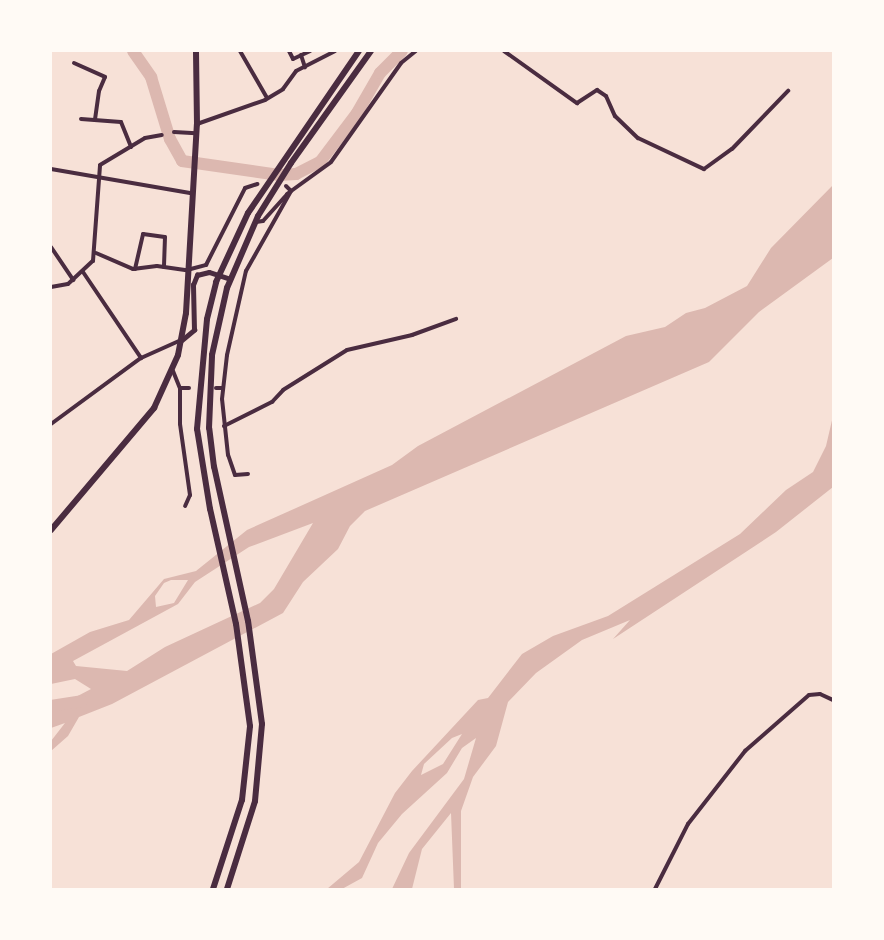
<!DOCTYPE html>
<html>
<head>
<meta charset="utf-8">
<style>
  body { margin:0 }
  #map { position:relative; width:884px; height:940px; overflow:hidden; background:#f7e1d7; font-family:"Nunito Sans",sans-serif }
  div>[style] { position:absolute }
  [style*='--x'] { left:calc(var(--x)*1px); top:calc(var(--y)*1px); width:calc(var(--w)*1px); rotate:calc(var(--a)*1deg) }
  .water>* { inset:0; background:#dcb8b0 }
  .river>* { height:12px; margin:-6px; padding:0 6px; transform-origin:6px; border-radius:6px; background:#dcb8b0 }
  .minor>* { height:4px; margin:-2px; padding:0 2px; transform-origin:2px; border-radius:2px; background:#4a2c40 }
  .tertiary>* { height:4.5px; margin:-2.25px; padding:0 2.25px; transform-origin:2.25px; border-radius:2.25px; background:#4a2c40 }
  .primary>* { height:6px; margin:-3px; padding:0 3px; transform-origin:3px; border-radius:3px; background:#4a2c40 }
  .trunk>* { height:6px; margin:-3px; padding:0 3px; transform-origin:3px; border-radius:3px; background:#4a2c40 }
  span { translate:-50% -50%; white-space:nowrap; text-align:center; line-height:1.15; -webkit-text-stroke:5px #fffaf5; paint-order:stroke }
  .frame { position:absolute; inset:0; border:52px solid #fffaf5; pointer-events:none }
</style>
</head>
<body>
<div id="map">
  <div class="water">
    <i style="clip-path:polygon(evenodd,833px 185px,833px 258px,759px 312px,709px 362px,365px 511px,350px 526px,338px 549px,303px 582px,283px 613px,112px 704px,79px 717px,68px 736px,51px 751px,51px 741px,65px 723px,51px 728px,51px 710px,91px 689px,75px 679px,51px 684px,51px 654px,90px 632px,129px 620px,164px 579px,196px 571px,247px 530px,392px 465px,418px 446px,626px 336px,665px 327px,686px 313px,705px 308px,747px 286px,771px 248px,833px 185px,313px 523px,274px 589px,260px 603px,165px 647px,127px 671px,76px 666px,73px 661px,178px 604px,195px 582px,249px 547px,313px 523px,833px 185px,171px 580px,188px 580px,174px 603px,156px 607px,155px 596px,164px 583px,171px 580px)"></i>
    <i style="clip-path:polygon(evenodd,833px 416px,833px 487px,776px 532px,613px 639px,630px 620px,582px 640px,536px 673px,508px 702px,496px 746px,473px 777px,461px 811px,461px 889px,454px 889px,451px 813px,422px 849px,412px 889px,392px 889px,409px 853px,464px 779px,476px 738px,462px 748px,447px 773px,402px 814px,378px 843px,362px 878px,342px 889px,327px 889px,359px 862px,395px 793px,412px 771px,478px 700px,488px 698px,522px 654px,553px 636px,608px 616px,740px 534px,786px 490px,813px 472px,826px 446px,833px 416px,462px 734px,443px 764px,421px 775px,424px 764px,452px 738px,462px 734px)"></i>
  </div>
  <div class="river">
    <i style="--x:133;--y:51;--w:32;--a:55"></i>
    <i style="--x:151;--y:77;--w:65;--a:73"></i>
    <i style="--x:170;--y:139;--w:25;--a:61"></i>
    <i style="--x:182;--y:161;--w:98;--a:8.2"></i>
    <i style="--x:279;--y:175;--w:17;--a:-3"></i>
    <i style="--x:296;--y:174;--w:27;--a:-27"></i>
    <i style="--x:320;--y:162;--w:61;--a:-52.9"></i>
    <i style="--x:357;--y:113;--w:46;--a:-60.1"></i>
    <i style="--x:380;--y:73;--w:31;--a:-45"></i>
    <i style="--x:51;--y:706;--w:31;--a:-9"></i>
  </div>
  <div class="minor">
    <i style="--x:240;--y:51;--w:54;--a:60.1"></i>
    <i style="--x:289;--y:51;--w:9;--a:63"></i>
    <i style="--x:293;--y:59;--w:19;--a:-25"></i>
    <i style="--x:504;--y:51;--w:90;--a:35.5"></i>
    <i style="--x:577;--y:103;--w:24;--a:-33"></i>
    <i style="--x:597;--y:90;--w:11;--a:34"></i>
    <i style="--x:606;--y:96;--w:22;--a:66"></i>
    <i style="--x:615;--y:116;--w:32;--a:44"></i>
    <i style="--x:638;--y:138;--w:73;--a:25.2"></i>
    <i style="--x:704;--y:169;--w:34;--a:-36"></i>
    <i style="--x:732;--y:149;--w:81;--a:-46"></i>
    <i style="--x:301;--y:55;--w:13;--a:72"></i>
    <i style="--x:74;--y:63;--w:34;--a:24"></i>
    <i style="--x:105;--y:77;--w:15;--a:113"></i>
    <i style="--x:99;--y:91;--w:29;--a:98"></i>
    <i style="--x:81;--y:119;--w:40;--a:4.3"></i>
    <i style="--x:121;--y:122;--w:27;--a:68"></i>
    <i style="--x:197;--y:124;--w:72;--a:-19.4"></i>
    <i style="--x:265;--y:100;--w:21;--a:-31"></i>
    <i style="--x:283;--y:89;--w:22;--a:-54"></i>
    <i style="--x:296;--y:71;--w:44;--a:-27.1"></i>
    <i style="--x:174;--y:132;--w:22;--a:3"></i>
    <i style="--x:51;--y:169;--w:141;--a:9.8"></i>
    <i style="--x:286;--y:186;--w:7;--a:45"></i>
    <i style="--x:256;--y:222;--w:7;--a:-8"></i>
    <i style="--x:263;--y:221;--w:36;--a:-48"></i>
    <i style="--x:287;--y:194;--w:54;--a:-36"></i>
    <i style="--x:331;--y:162;--w:121;--a:-54.7"></i>
    <i style="--x:401;--y:63;--w:19;--a:-39"></i>
    <i style="--x:51;--y:247;--w:40;--a:56"></i>
    <i style="--x:96;--y:253;--w:40;--a:23.4"></i>
    <i style="--x:133;--y:269;--w:24;--a:-7"></i>
    <i style="--x:157;--y:266;--w:30;--a:8"></i>
    <i style="--x:187;--y:270;--w:20;--a:-15"></i>
    <i style="--x:206;--y:265;--w:86;--a:-63.1"></i>
    <i style="--x:245;--y:188;--w:13;--a:-18"></i>
    <i style="--x:135;--y:269;--w:36;--a:-77"></i>
    <i style="--x:143;--y:234;--w:22;--a:8"></i>
    <i style="--x:165;--y:237;--w:30;--a:92"></i>
    <i style="--x:83;--y:272;--w:104;--a:56"></i>
    <i style="--x:51;--y:287;--w:17;--a:-10"></i>
    <i style="--x:68;--y:284;--w:34;--a:-43"></i>
    <i style="--x:93;--y:261;--w:96;--a:-85.8"></i>
    <i style="--x:100;--y:165;--w:52;--a:-31"></i>
    <i style="--x:145;--y:138;--w:17;--a:-10"></i>
    <i style="--x:173;--y:371;--w:18;--a:68"></i>
    <i style="--x:180;--y:388;--w:36;--a:90"></i>
    <i style="--x:180;--y:424;--w:72;--a:82"></i>
    <i style="--x:190;--y:495;--w:12;--a:114"></i>
    <i style="--x:180;--y:388;--w:9;--a:0"></i>
    <i style="--x:216;--y:388;--w:7;--a:0"></i>
    <i style="--x:51;--y:424;--w:112;--a:-36.3"></i>
    <i style="--x:141;--y:358;--w:44;--a:-24.2"></i>
    <i style="--x:224;--y:426;--w:54;--a:-26.6"></i>
    <i style="--x:272;--y:402;--w:16;--a:-47"></i>
    <i style="--x:283;--y:390;--w:75;--a:-32"></i>
    <i style="--x:347;--y:350;--w:67;--a:-13"></i>
    <i style="--x:412;--y:335;--w:47;--a:-20"></i>
    <i style="--x:248;--y:474;--w:13;--a:176"></i>
    <i style="--x:235;--y:475;--w:21;--a:-109"></i>
    <i style="--x:228;--y:455;--w:56;--a:-96.1"></i>
    <i style="--x:222;--y:399;--w:44;--a:-83.5"></i>
    <i style="--x:227;--y:355;--w:86;--a:-77.3"></i>
    <i style="--x:246;--y:271;--w:92;--a:-60.6"></i>
    <i style="--x:655;--y:889;--w:73;--a:-63.1"></i>
    <i style="--x:688;--y:824;--w:93;--a:-52"></i>
    <i style="--x:745;--y:751;--w:85;--a:-41.2"></i>
    <i style="--x:809;--y:695;--w:11;--a:-5"></i>
    <i style="--x:820;--y:694;--w:14;--a:25"></i>
  </div>
  <div class="tertiary">
    <i style="--x:182;--y:340;--w:16;--a:-40"></i>
    <i style="--x:194;--y:330;--w:45;--a:-91.3"></i>
    <i style="--x:193;--y:285;--w:11;--a:-68"></i>
    <i style="--x:197;--y:275;--w:12;--a:-14"></i>
    <i style="--x:209;--y:272;--w:22;--a:18"></i>
  </div>
  <div class="primary">
    <i style="--x:51;--y:530;--w:160;--a:-49.8"></i>
    <i style="--x:154;--y:408;--w:58;--a:-65.6"></i>
    <i style="--x:178;--y:355;--w:43;--a:-79.2"></i>
    <i style="--x:186;--y:313;--w:189;--a:-86.7"></i>
    <i style="--x:197;--y:124;--w:73;--a:-90.8"></i>
  </div>
  <div class="trunk">
    <i style="--x:213;--y:889;--w:94;--a:-72"></i>
    <i style="--x:242;--y:800;--w:74;--a:-83.8"></i>
    <i style="--x:250;--y:726;--w:103;--a:-97.8"></i>
    <i style="--x:236;--y:624;--w:118;--a:-102.7"></i>
    <i style="--x:210;--y:509;--w:81;--a:-99.2"></i>
    <i style="--x:197;--y:429;--w:110;--a:-84.8"></i>
    <i style="--x:207;--y:319;--w:38;--a:-76"></i>
    <i style="--x:216;--y:282;--w:76;--a:-65.1"></i>
    <i style="--x:248;--y:213;--w:196;--a:-55.6"></i>
    <i style="--x:227;--y:889;--w:92;--a:-72.3"></i>
    <i style="--x:255;--y:801;--w:77;--a:-84.8"></i>
    <i style="--x:262;--y:724;--w:104;--a:-97.7"></i>
    <i style="--x:248;--y:621;--w:158;--a:-102.4"></i>
    <i style="--x:214;--y:467;--w:39;--a:-97"></i>
    <i style="--x:209;--y:428;--w:73;--a:-87.6"></i>
    <i style="--x:212;--y:355;--w:69;--a:-77.4"></i>
    <i style="--x:227;--y:288;--w:78;--a:-66.7"></i>
    <i style="--x:258;--y:216;--w:62;--a:-58.1"></i>
    <i style="--x:291;--y:163;--w:138;--a:-54.5"></i>
  </div>
  <div class="frame"></div>
</div>
</body>
</html>
